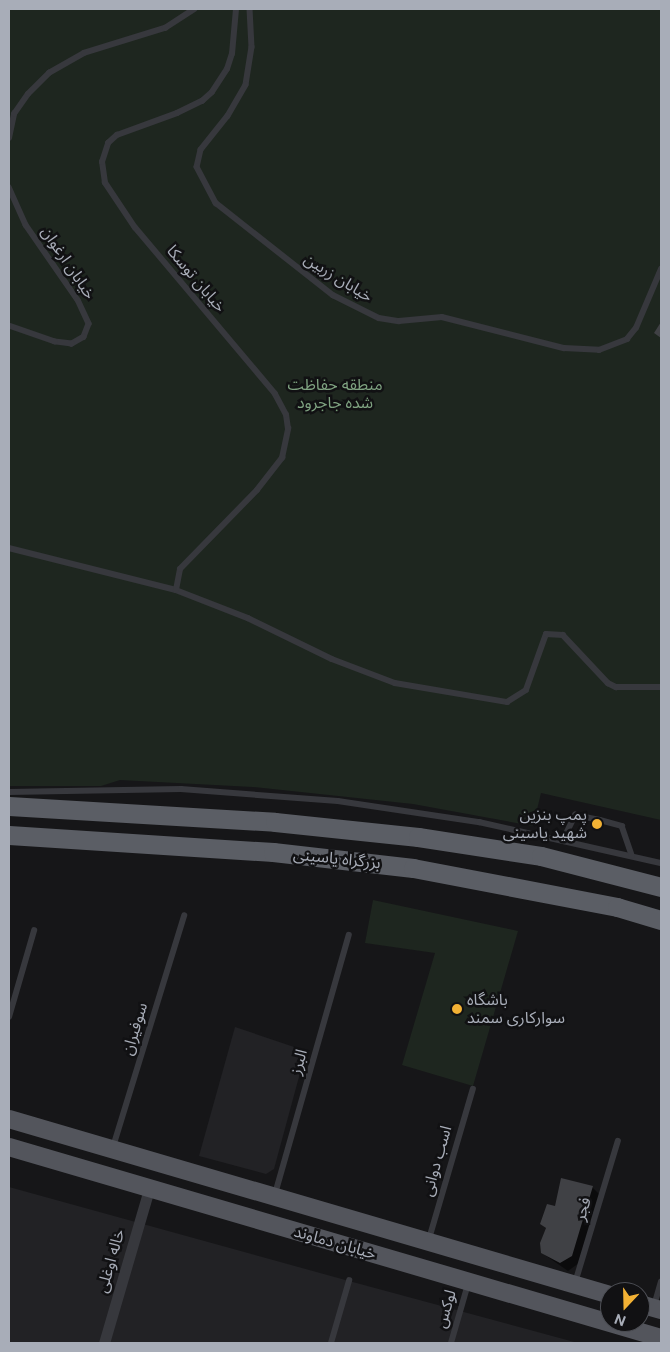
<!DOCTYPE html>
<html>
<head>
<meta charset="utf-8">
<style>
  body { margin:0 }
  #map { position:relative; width:670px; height:1352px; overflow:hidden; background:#161618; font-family:"Public Sans","Noto Sans Arabic",sans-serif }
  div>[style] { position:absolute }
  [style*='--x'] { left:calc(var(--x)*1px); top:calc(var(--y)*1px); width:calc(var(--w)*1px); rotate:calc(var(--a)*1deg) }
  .built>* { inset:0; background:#222225 }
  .green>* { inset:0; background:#1e261f }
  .shadow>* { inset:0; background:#0007 }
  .building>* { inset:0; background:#404145 }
  .service>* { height:5.5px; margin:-2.75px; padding:0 2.75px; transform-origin:2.75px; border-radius:2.75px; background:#37383d }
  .minor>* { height:11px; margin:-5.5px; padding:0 5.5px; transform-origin:5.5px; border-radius:5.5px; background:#37383d }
  .primary>* { height:18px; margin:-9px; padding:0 9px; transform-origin:9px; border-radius:9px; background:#53555c }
  .trunk>* { height:19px; margin:-9.5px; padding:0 9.5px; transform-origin:9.5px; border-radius:9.5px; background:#5b5e65 }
  .dots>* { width:14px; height:14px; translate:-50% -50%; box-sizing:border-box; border:2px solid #111113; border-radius:50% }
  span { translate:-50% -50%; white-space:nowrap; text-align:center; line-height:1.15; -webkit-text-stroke:5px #111113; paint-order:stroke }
  .street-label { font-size:16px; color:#a8adb8 }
  .park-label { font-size:16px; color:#7fa381 }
  .poi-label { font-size:16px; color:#a8adb8 }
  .right { translate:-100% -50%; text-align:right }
  .left { translate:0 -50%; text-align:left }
  .frame { position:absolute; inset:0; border:10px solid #a8adb8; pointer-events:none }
  .north { position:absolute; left:600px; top:1282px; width:50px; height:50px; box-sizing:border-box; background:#111113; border:1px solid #4d4f55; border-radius:50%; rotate:201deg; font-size:14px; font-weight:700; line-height:20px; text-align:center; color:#a8adb8 }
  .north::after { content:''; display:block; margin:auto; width:18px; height:22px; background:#f2b134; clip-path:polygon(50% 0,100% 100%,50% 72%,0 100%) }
</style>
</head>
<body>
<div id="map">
  <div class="built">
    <i style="clip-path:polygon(235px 1027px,306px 1051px,274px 1169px,266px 1174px,199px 1156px)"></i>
    <i style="clip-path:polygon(9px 1187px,349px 1281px,578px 1343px,9px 1343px)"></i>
  </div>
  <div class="green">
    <i style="clip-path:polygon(9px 9px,661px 9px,661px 820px,541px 793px,533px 826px,413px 804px,253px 787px,120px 780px,101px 786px,9px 786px)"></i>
    <i style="clip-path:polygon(373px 900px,518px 931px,473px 1086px,402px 1065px,435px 953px,365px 943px)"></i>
  </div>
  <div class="shadow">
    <i style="clip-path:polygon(592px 1187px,600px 1195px,579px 1263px,568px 1271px,542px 1253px,547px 1229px,541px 1224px,556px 1208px)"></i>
  </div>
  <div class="building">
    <i style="clip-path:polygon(661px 322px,661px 338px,654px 333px)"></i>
    <i style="clip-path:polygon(561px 1178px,593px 1186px,572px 1256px,560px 1263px,541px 1253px,540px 1243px,546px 1228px,540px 1224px,547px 1204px,555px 1206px)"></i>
  </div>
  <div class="service">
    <i style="--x:250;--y:9;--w:38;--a:87"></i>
    <i style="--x:252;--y:47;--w:38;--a:99"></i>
    <i style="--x:246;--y:85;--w:36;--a:120"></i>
    <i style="--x:228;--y:116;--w:43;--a:128.5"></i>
    <i style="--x:201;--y:150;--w:17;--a:103"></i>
    <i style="--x:197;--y:167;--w:41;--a:62.2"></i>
    <i style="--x:216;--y:203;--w:149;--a:38.2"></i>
    <i style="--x:333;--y:295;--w:51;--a:26.6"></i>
    <i style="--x:379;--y:318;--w:20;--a:9"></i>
    <i style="--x:399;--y:321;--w:43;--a:-5.3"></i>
    <i style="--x:442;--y:317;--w:126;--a:14.3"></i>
    <i style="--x:564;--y:348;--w:35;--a:3"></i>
    <i style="--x:599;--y:350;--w:30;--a:-21"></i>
    <i style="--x:627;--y:339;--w:14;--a:-51"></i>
    <i style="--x:636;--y:328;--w:64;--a:-67"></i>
    <i style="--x:9;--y:138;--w:25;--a:-78"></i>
    <i style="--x:14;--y:114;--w:24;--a:-55"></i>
    <i style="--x:28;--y:94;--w:30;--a:-45"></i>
    <i style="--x:49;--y:73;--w:40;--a:-29.7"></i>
    <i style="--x:84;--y:53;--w:85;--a:-17.2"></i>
    <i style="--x:165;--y:28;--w:35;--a:-33"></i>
    <i style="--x:9;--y:187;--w:42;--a:65.9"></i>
    <i style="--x:26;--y:225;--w:91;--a:55.3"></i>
    <i style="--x:78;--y:300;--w:26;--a:65"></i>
    <i style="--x:89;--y:324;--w:14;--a:111"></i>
    <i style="--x:84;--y:337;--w:14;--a:150"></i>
    <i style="--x:72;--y:344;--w:17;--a:-173"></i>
    <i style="--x:55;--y:342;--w:49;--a:-160.8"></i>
    <i style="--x:9;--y:548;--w:172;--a:14.1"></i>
    <i style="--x:176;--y:590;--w:77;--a:21.3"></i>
    <i style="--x:248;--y:618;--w:93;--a:26"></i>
    <i style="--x:332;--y:659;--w:67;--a:20.9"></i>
    <i style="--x:395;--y:683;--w:114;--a:9.6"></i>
    <i style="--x:507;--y:702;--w:22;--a:-32"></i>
    <i style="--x:526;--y:690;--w:59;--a:-70.3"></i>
    <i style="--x:546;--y:634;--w:17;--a:3"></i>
    <i style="--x:563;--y:635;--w:66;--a:46.8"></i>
    <i style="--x:608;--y:683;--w:9;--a:27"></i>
    <i style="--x:616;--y:687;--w:45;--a:0"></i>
    <i style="--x:176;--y:590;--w:21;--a:-79"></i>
    <i style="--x:180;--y:569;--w:110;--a:-45.7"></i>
    <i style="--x:257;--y:490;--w:41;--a:-52"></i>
    <i style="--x:282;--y:458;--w:30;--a:-78"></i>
    <i style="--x:288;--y:429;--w:14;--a:-98"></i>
    <i style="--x:286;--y:415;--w:24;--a:-118"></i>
    <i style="--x:275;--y:394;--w:217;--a:-130.1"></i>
    <i style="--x:135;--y:228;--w:54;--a:-123.7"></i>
    <i style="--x:105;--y:183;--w:21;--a:-98"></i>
    <i style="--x:102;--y:162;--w:20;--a:-72"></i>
    <i style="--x:108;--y:143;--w:12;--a:-42"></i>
    <i style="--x:117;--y:135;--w:64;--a:-20.1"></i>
    <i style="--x:177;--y:113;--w:28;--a:-26"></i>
    <i style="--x:202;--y:101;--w:13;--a:-42"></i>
    <i style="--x:212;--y:92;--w:27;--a:-57"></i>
    <i style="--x:227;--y:69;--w:16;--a:-72"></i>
    <i style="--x:232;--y:54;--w:45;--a:-84.9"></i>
    <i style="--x:9;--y:792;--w:172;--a:-1"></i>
    <i style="--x:181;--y:789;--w:157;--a:4.4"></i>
    <i style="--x:338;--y:801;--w:143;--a:8.5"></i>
    <i style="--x:479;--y:822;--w:187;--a:12.7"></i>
    <i style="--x:563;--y:840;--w:28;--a:-64"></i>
    <i style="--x:575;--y:815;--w:25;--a:11"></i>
    <i style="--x:600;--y:820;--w:23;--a:15"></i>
    <i style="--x:622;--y:826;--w:31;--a:71"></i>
    <i style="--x:9;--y:1017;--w:90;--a:-73.8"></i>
    <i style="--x:113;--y:1147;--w:242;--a:-72.9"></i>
    <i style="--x:275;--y:1194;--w:269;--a:-74.1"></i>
    <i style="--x:429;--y:1239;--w:156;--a:-73.7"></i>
    <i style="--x:575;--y:1283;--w:148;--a:-73.2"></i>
    <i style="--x:654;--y:1306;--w:25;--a:-74"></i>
    <i style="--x:331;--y:1343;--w:65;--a:-73.8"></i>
    <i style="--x:451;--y:1343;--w:61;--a:-73.9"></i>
  </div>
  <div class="minor">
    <i style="--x:104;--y:1343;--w:160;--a:-73.7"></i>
  </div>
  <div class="primary">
    <i style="--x:9;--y:1119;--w:626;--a:16.32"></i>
    <i style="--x:9;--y:1147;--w:679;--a:16.33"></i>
    <i style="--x:640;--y:1304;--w:22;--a:16"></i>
  </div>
  <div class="trunk">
    <i style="--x:9;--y:806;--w:266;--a:3.4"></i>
    <i style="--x:275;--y:822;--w:144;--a:6"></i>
    <i style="--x:418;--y:837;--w:124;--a:8.8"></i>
    <i style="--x:541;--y:856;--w:124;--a:14.5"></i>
    <i style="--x:9;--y:835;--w:265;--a:3.7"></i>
    <i style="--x:273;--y:852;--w:141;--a:6.5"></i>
    <i style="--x:413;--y:868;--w:208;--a:10.8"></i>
    <i style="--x:617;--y:907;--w:46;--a:16.5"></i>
  </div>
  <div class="dots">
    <i style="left:597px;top:824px;background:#f2b134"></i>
    <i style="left:457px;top:1009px;background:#f2b134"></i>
  </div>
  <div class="street-label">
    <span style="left:68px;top:263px;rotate:56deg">خیابان ارغوان</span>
    <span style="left:338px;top:278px;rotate:32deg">خیابان زربین</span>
    <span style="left:196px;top:279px;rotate:50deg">خیابان توسکا</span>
    <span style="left:337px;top:859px;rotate:6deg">بزرگراه یاسینی</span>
    <span style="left:135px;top:1029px;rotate:-73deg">سوفیران</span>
    <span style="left:299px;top:1062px;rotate:-74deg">البرز</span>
    <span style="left:437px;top:1161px;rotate:-74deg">اسب دوانی</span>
    <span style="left:583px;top:1209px;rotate:-73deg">فجر</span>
    <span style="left:335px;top:1243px;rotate:16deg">خیابان دماوند</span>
    <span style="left:111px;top:1261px;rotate:-74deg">خاله اوغلی</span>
    <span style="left:446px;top:1309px;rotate:-74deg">لوکس</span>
  </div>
  <div class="park-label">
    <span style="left:335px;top:394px">منطقه حفاظت<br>شده جاجرود</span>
  </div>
  <div class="poi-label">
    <span class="right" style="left:587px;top:824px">پمپ بنزین<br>شهید یاسینی</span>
    <span class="left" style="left:467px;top:1009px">باشگاه<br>سوارکاری سمند</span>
  </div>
  <div class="frame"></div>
  <div class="north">N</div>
</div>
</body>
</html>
